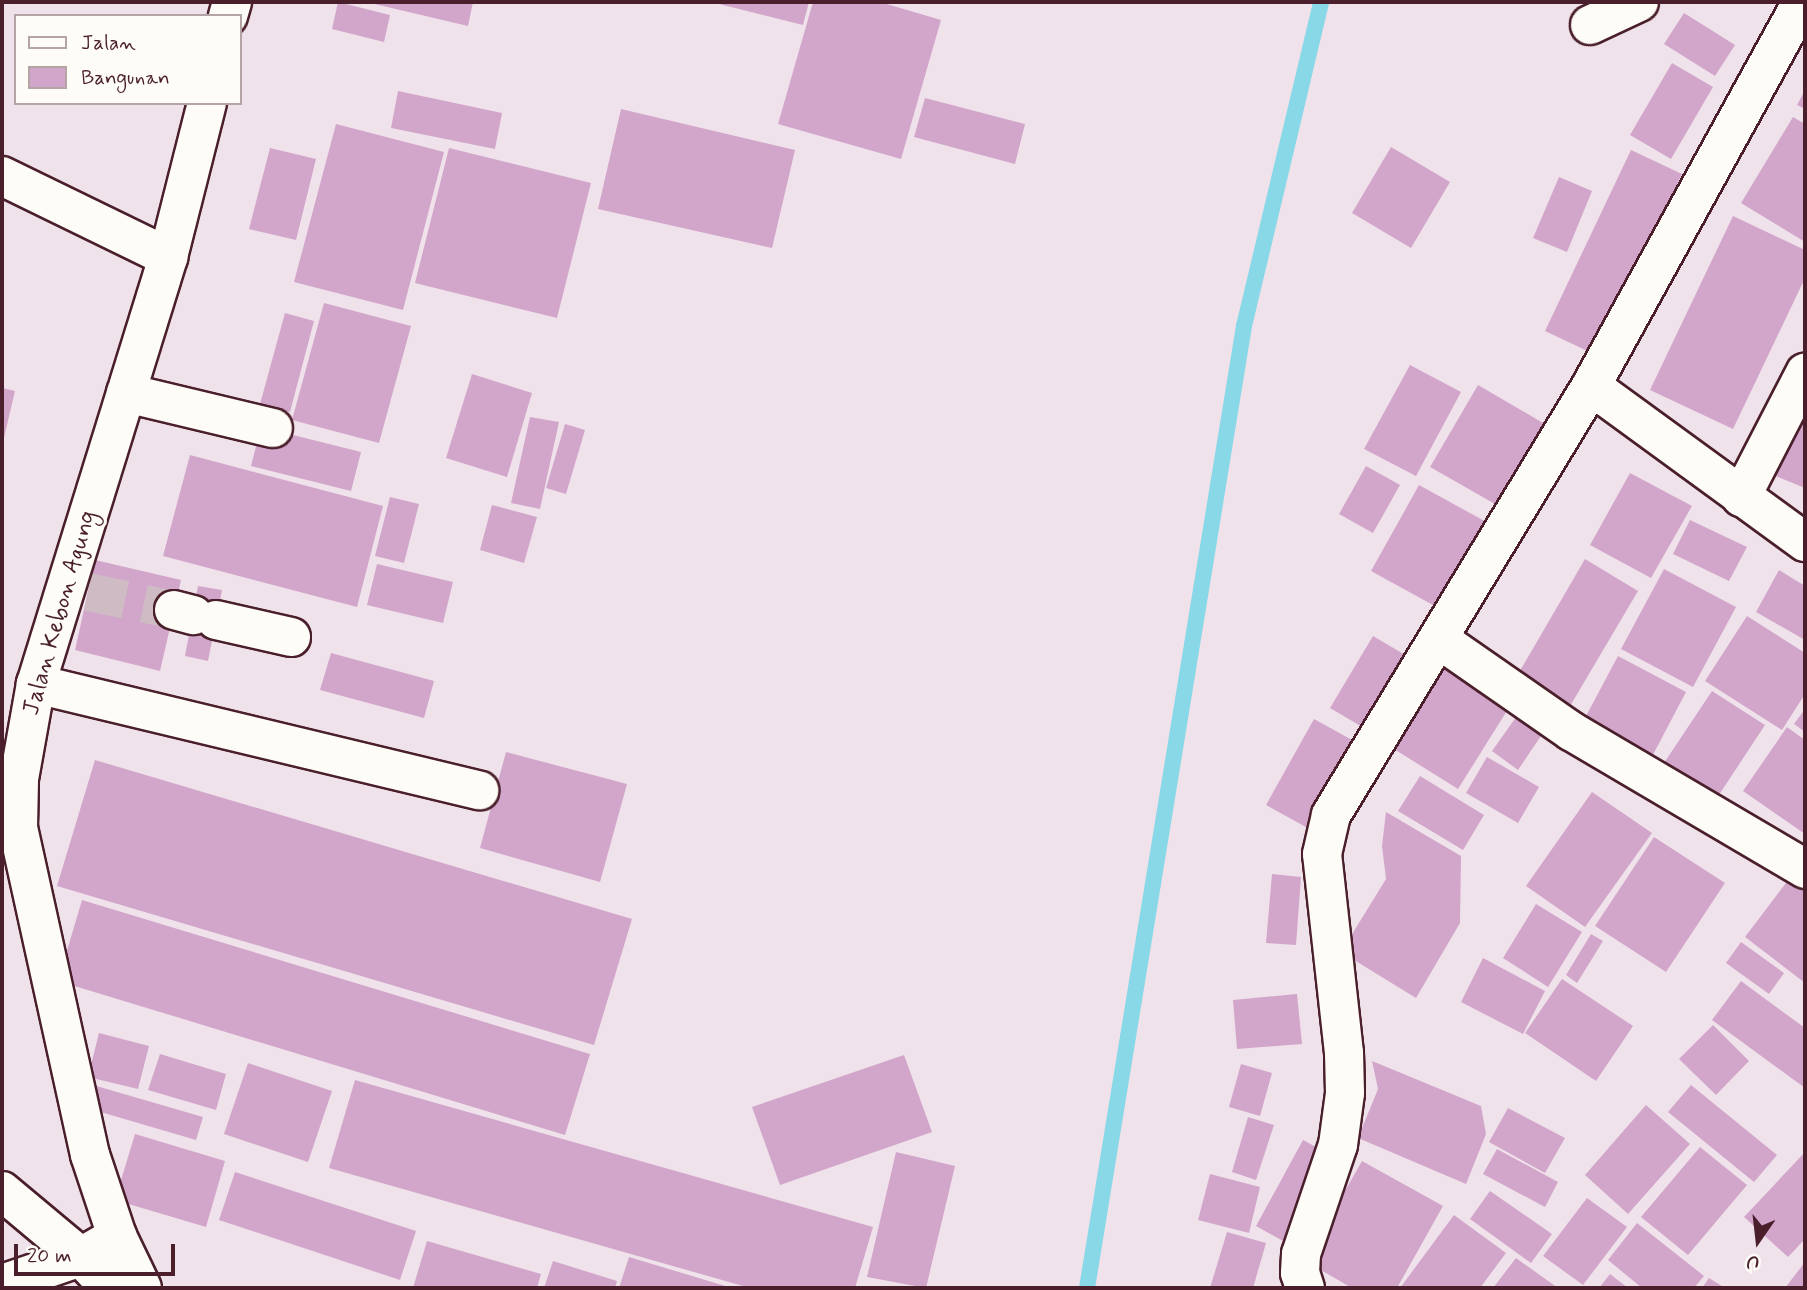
<!DOCTYPE html>
<html>
<head>
<meta charset="utf-8">
<style>
  body { margin:0 }
  #map { position:relative; width:1807px; height:1290px; overflow:hidden; background:#f0e2ea; font-family:Mynerve,sans-serif }
  div>[style] { position:absolute }
  [style*='--x'] { left:calc(var(--x)*1px); top:calc(var(--y)*1px); width:calc(var(--w)*1px); rotate:calc(var(--a)*1deg) }
  .stream>* { height:16px; margin:-8px; padding:0 8px; transform-origin:8px; border-radius:8px; background:#89d8e7 }
  .building>* { inset:0; background:#d2a6cb }
  .minor-tunnel>* { height:38px; margin-top:-19px; transform-origin:0; background:repeating-linear-gradient(90deg,#cfbbc4 0 38px,transparent 0 57px) }
  .roads { filter:drop-shadow(2px 0 #4a1f2b) drop-shadow(-2px 0 #4a1f2b) drop-shadow(0 2px #4a1f2b) drop-shadow(0 -2px #4a1f2b) }
  .minor>* { height:38px; margin:-19px; padding:0 19px; transform-origin:19px; border-radius:19px; background:#fdfcf7 }
  .major>* { height:38px; margin:-19px; padding:0 19px; transform-origin:19px; border-radius:19px; background:#fdfcf7 }
  span { translate:-50% -50%; white-space:nowrap; text-align:center; line-height:1.15; -webkit-text-stroke:6px #fdfcf7; paint-order:stroke }
  .street-label { font-size:24px; color:#4a1f2b }
  .frame { position:absolute; inset:0; border:4px solid #4a1f2b; pointer-events:none }
  .legend { position:absolute; left:14px; top:14px; width:228px; height:91px; box-sizing:border-box; background:#fdfcf7; border:2px solid #b5a4a5; margin:0; padding:9px 12px; list-style:none; font-size:21px; color:#4a1f2b }
  .legend li { display:flex; align-items:center; gap:14px; height:35px }
  .legend b { width:35px; border:2px solid #b5a4a5 }
  .north { position:absolute; left:1723px; top:1206px; width:70px; height:70px; -webkit-text-stroke:5px #fdfcf7; paint-order:stroke; rotate:194deg; font-size:19px; font-weight:700; line-height:28px; text-align:center; color:#4a1f2b }
  .north::after { content:''; display:block; margin:auto; width:24px; height:32px; background:#4a1f2b; clip-path:polygon(50% 0,100% 100%,50% 72%,0 100%) }
  .scale { position:absolute; left:14px; top:1244px; width:161px; height:32px; box-sizing:border-box; border:4px solid #4a1f2b; border-top:0; padding-left:9px; font-size:21px; line-height:24px; white-space:nowrap; color:#4a1f2b; -webkit-text-stroke:5px #fdfcf7; paint-order:stroke }
</style>
</head>
<body>
<div id="map">
  <div class="stream">
    <i style="--x:1087;--y:1288;--w:975;--a:-80.73"></i>
    <i style="--x:1244;--y:326;--w:333;--a:-76.6"></i>
  </div>
  <div class="building">
    <i style="clip-path:polygon(338px 2px,390px 15px,384px 42px,332px 29px)"></i>
    <i style="clip-path:polygon(366px 2px,473px 2px,468px 26px)"></i>
    <i style="clip-path:polygon(711px 2px,809px 2px,803px 25px)"></i>
    <i style="clip-path:polygon(813px 2px,880px 2px,941px 20px,901px 159px,778px 124px)"></i>
    <i style="clip-path:polygon(1684px 13px,1735px 45px,1715px 76px,1664px 44px)"></i>
    <i style="clip-path:polygon(1672px 63px,1713px 87px,1671px 159px,1630px 135px)"></i>
    <i style="clip-path:polygon(1805px 90px,1805px 109px,1797px 105px)"></i>
    <i style="clip-path:polygon(398px 91px,502px 113px,495px 149px,391px 128px)"></i>
    <i style="clip-path:polygon(925px 98px,1025px 124px,1015px 164px,914px 137px)"></i>
    <i style="clip-path:polygon(621px 109px,795px 150px,772px 248px,598px 209px)"></i>
    <i style="clip-path:polygon(1793px 117px,1805px 124px,1805px 242px,1741px 203px)"></i>
    <i style="clip-path:polygon(336px 124px,444px 152px,403px 310px,294px 282px)"></i>
    <i style="clip-path:polygon(1391px 147px,1450px 182px,1411px 248px,1352px 213px)"></i>
    <i style="clip-path:polygon(270px 148px,316px 159px,296px 240px,249px 229px)"></i>
    <i style="clip-path:polygon(449px 148px,591px 183px,557px 318px,415px 283px)"></i>
    <i style="clip-path:polygon(1631px 150px,1682px 174px,1596px 355px,1545px 331px)"></i>
    <i style="clip-path:polygon(1559px 177px,1592px 191px,1567px 252px,1533px 238px)"></i>
    <i style="clip-path:polygon(1733px 216px,1805px 250px,1805px 278px,1733px 429px,1650px 390px)"></i>
    <i style="clip-path:polygon(324px 303px,411px 326px,379px 443px,292px 420px)"></i>
    <i style="clip-path:polygon(285px 313px,314px 321px,290px 412px,260px 404px)"></i>
    <i style="clip-path:polygon(1410px 365px,1461px 392px,1416px 476px,1364px 449px)"></i>
    <i style="clip-path:polygon(472px 374px,532px 393px,507px 477px,446px 458px)"></i>
    <i style="clip-path:polygon(1478px 385px,1550px 427px,1502px 508px,1430px 467px)"></i>
    <i style="clip-path:polygon(2px 388px,15px 391px,3px 442px,2px 442px)"></i>
    <i style="clip-path:polygon(1805px 397px,1805px 488px,1773px 475px)"></i>
    <i style="clip-path:polygon(530px 417px,559px 422px,540px 509px,511px 503px)"></i>
    <i style="clip-path:polygon(565px 424px,585px 430px,566px 494px,546px 488px)"></i>
    <i style="clip-path:polygon(261px 427px,361px 452px,351px 491px,251px 466px)"></i>
    <i style="clip-path:polygon(190px 455px,383px 506px,357px 607px,163px 556px)"></i>
    <i style="clip-path:polygon(1366px 466px,1400px 485px,1373px 533px,1339px 514px)"></i>
    <i style="clip-path:polygon(1630px 473px,1692px 506px,1651px 578px,1590px 545px)"></i>
    <i style="clip-path:polygon(1419px 485px,1490px 524px,1442px 610px,1371px 571px)"></i>
    <i style="clip-path:polygon(390px 497px,419px 504px,404px 563px,375px 556px)"></i>
    <i style="clip-path:polygon(492px 505px,537px 517px,524px 563px,480px 550px)"></i>
    <i style="clip-path:polygon(1690px 520px,1747px 547px,1729px 581px,1673px 554px)"></i>
    <i style="clip-path:polygon(1585px 559px,1638px 591px,1563px 718px,1510px 688px)"></i>
    <i style="clip-path:polygon(95px 560px,181px 580px,160px 671px,75px 650px)"></i>
    <i style="clip-path:polygon(377px 564px,453px 582px,443px 623px,367px 605px)"></i>
    <i style="clip-path:polygon(1664px 569px,1736px 607px,1693px 687px,1621px 649px)"></i>
    <i style="clip-path:polygon(1779px 570px,1805px 586px,1805px 640px,1756px 612px)"></i>
    <i style="clip-path:polygon(198px 586px,222px 590px,208px 661px,185px 656px)"></i>
    <i style="clip-path:polygon(1747px 616px,1805px 653px,1805px 694px,1782px 730px,1705px 681px)"></i>
    <i style="clip-path:polygon(1373px 636px,1407px 656px,1364px 728px,1330px 708px)"></i>
    <i style="clip-path:polygon(331px 653px,434px 681px,424px 718px,320px 690px)"></i>
    <i style="clip-path:polygon(1618px 656px,1686px 692px,1646px 768px,1577px 733px)"></i>
    <i style="clip-path:polygon(1437px 661px,1510px 706px,1458px 789px,1386px 744px)"></i>
    <i style="clip-path:polygon(1712px 691px,1765px 725px,1713px 804px,1660px 769px)"></i>
    <i style="clip-path:polygon(1805px 709px,1805px 732px,1794px 724px)"></i>
    <i style="clip-path:polygon(1519px 713px,1545px 730px,1518px 770px,1492px 751px)"></i>
    <i style="clip-path:polygon(1314px 719px,1363px 746px,1315px 832px,1266px 805px)"></i>
    <i style="clip-path:polygon(1787px 727px,1805px 740px,1805px 834px,1743px 791px)"></i>
    <i style="clip-path:polygon(506px 752px,627px 784px,600px 882px,480px 848px)"></i>
    <i style="clip-path:polygon(1487px 757px,1539px 787px,1518px 823px,1466px 793px)"></i>
    <i style="clip-path:polygon(95px 760px,632px 919px,594px 1045px,57px 886px)"></i>
    <i style="clip-path:polygon(1420px 776px,1484px 815px,1463px 850px,1398px 811px)"></i>
    <i style="clip-path:polygon(1592px 792px,1652px 833px,1585px 927px,1526px 886px)"></i>
    <i style="clip-path:polygon(1386px 812px,1461px 856px,1460px 923px,1416px 998px,1341px 952px,1386px 879px,1382px 846px)"></i>
    <i style="clip-path:polygon(1654px 837px,1725px 883px,1666px 972px,1595px 926px)"></i>
    <i style="clip-path:polygon(1798px 867px,1805px 873px,1805px 983px,1745px 937px)"></i>
    <i style="clip-path:polygon(1272px 874px,1301px 877px,1296px 945px,1266px 943px)"></i>
    <i style="clip-path:polygon(82px 900px,590px 1054px,565px 1135px,58px 981px)"></i>
    <i style="clip-path:polygon(1536px 904px,1582px 932px,1548px 987px,1503px 958px)"></i>
    <i style="clip-path:polygon(1591px 934px,1603px 941px,1577px 983px,1566px 975px)"></i>
    <i style="clip-path:polygon(1741px 942px,1784px 973px,1769px 994px,1726px 963px)"></i>
    <i style="clip-path:polygon(1483px 958px,1545px 991px,1523px 1034px,1461px 1002px)"></i>
    <i style="clip-path:polygon(1562px 979px,1633px 1026px,1596px 1081px,1525px 1033px)"></i>
    <i style="clip-path:polygon(1741px 981px,1805px 1028px,1805px 1088px,1712px 1020px)"></i>
    <i style="clip-path:polygon(1297px 994px,1302px 1044px,1237px 1049px,1233px 1000px)"></i>
    <i style="clip-path:polygon(1713px 1025px,1749px 1061px,1716px 1095px,1679px 1059px)"></i>
    <i style="clip-path:polygon(99px 1033px,149px 1046px,138px 1089px,88px 1077px)"></i>
    <i style="clip-path:polygon(160px 1054px,226px 1074px,216px 1110px,148px 1090px)"></i>
    <i style="clip-path:polygon(904px 1055px,932px 1132px,780px 1185px,752px 1107px)"></i>
    <i style="clip-path:polygon(1372px 1061px,1481px 1106px,1486px 1134px,1466px 1184px,1358px 1138px,1378px 1089px)"></i>
    <i style="clip-path:polygon(248px 1063px,332px 1091px,308px 1162px,224px 1134px)"></i>
    <i style="clip-path:polygon(1241px 1064px,1272px 1073px,1260px 1116px,1229px 1107px)"></i>
    <i style="clip-path:polygon(355px 1080px,873px 1227px,855px 1288px,750px 1288px,329px 1168px)"></i>
    <i style="clip-path:polygon(93px 1085px,203px 1117px,196px 1140px,87px 1108px)"></i>
    <i style="clip-path:polygon(1691px 1085px,1777px 1155px,1754px 1182px,1668px 1112px)"></i>
    <i style="clip-path:polygon(1646px 1105px,1690px 1144px,1628px 1214px,1585px 1175px)"></i>
    <i style="clip-path:polygon(1508px 1108px,1565px 1138px,1545px 1173px,1489px 1142px)"></i>
    <i style="clip-path:polygon(1248px 1117px,1274px 1125px,1256px 1180px,1232px 1172px)"></i>
    <i style="clip-path:polygon(135px 1134px,225px 1161px,206px 1227px,115px 1200px)"></i>
    <i style="clip-path:polygon(1303px 1140px,1331px 1155px,1283px 1241px,1256px 1226px)"></i>
    <i style="clip-path:polygon(1700px 1147px,1747px 1185px,1688px 1255px,1641px 1217px)"></i>
    <i style="clip-path:polygon(1497px 1149px,1558px 1182px,1545px 1207px,1483px 1174px)"></i>
    <i style="clip-path:polygon(896px 1152px,955px 1166px,926px 1288px,867px 1277px)"></i>
    <i style="clip-path:polygon(1805px 1152px,1805px 1239px,1788px 1257px,1744px 1217px)"></i>
    <i style="clip-path:polygon(1362px 1161px,1443px 1206px,1397px 1288px,1352px 1288px,1305px 1261px)"></i>
    <i style="clip-path:polygon(235px 1172px,416px 1231px,400px 1280px,219px 1220px)"></i>
    <i style="clip-path:polygon(1210px 1174px,1260px 1187px,1249px 1233px,1198px 1220px)"></i>
    <i style="clip-path:polygon(1490px 1191px,1552px 1234px,1531px 1263px,1470px 1219px)"></i>
    <i style="clip-path:polygon(1587px 1198px,1627px 1227px,1583px 1285px,1543px 1256px)"></i>
    <i style="clip-path:polygon(1454px 1215px,1506px 1253px,1480px 1288px,1400px 1288px)"></i>
    <i style="clip-path:polygon(1637px 1223px,1704px 1276px,1694px 1288px,1642px 1288px,1608px 1260px)"></i>
    <i style="clip-path:polygon(1227px 1232px,1266px 1243px,1253px 1288px,1210px 1288px)"></i>
    <i style="clip-path:polygon(427px 1241px,541px 1274px,537px 1288px,413px 1288px)"></i>
    <i style="clip-path:polygon(629px 1257px,732px 1288px,619px 1288px)"></i>
    <i style="clip-path:polygon(1516px 1258px,1558px 1288px,1493px 1288px)"></i>
    <i style="clip-path:polygon(553px 1261px,617px 1281px,615px 1288px,544px 1288px)"></i>
    <i style="clip-path:polygon(1805px 1262px,1805px 1288px,1785px 1288px)"></i>
    <i style="clip-path:polygon(1610px 1274px,1628px 1288px,1599px 1288px)"></i>
    <i style="clip-path:polygon(1709px 1278px,1725px 1288px,1702px 1288px)"></i>
  </div>
  <div class="minor-tunnel">
    <i style="--x:88;--y:592;--w:88;--a:11.8"></i>
  </div>
  <div class="roads">
    <div class="minor">
      <i style="--x:1590;--y:25;--w:54;--a:-25.1"></i>
      <i style="--x:2;--y:176;--w:185;--a:26"></i>
      <i style="--x:1591;--y:386;--w:265;--a:36.1"></i>
      <i style="--x:126;--y:393;--w:151;--a:13.4"></i>
      <i style="--x:1741;--y:497;--w:140;--a:-62.7"></i>
      <i style="--x:174;--y:610;--w:20;--a:15"></i>
      <i style="--x:216;--y:620;--w:77;--a:12.8"></i>
      <i style="--x:1440;--y:640;--w:160;--a:34.8"></i>
      <i style="--x:1571;--y:731;--w:272;--a:30.5"></i>
      <i style="--x:36;--y:684;--w:456;--a:13.5"></i>
      <i style="--x:2;--y:1284;--w:83;--a:-18.9"></i>
      <i style="--x:81;--y:1257;--w:42;--a:-30.3"></i>
      <i style="--x:1305;--y:1288;--w:16;--a:-108"></i>
      <i style="--x:1300;--y:1273;--w:19;--a:-87"></i>
      <i style="--x:1301;--y:1254;--w:115;--a:-71.3"></i>
      <i style="--x:1338;--y:1145;--w:52;--a:-82.3"></i>
      <i style="--x:1345;--y:1093;--w:40;--a:-91.4"></i>
      <i style="--x:1344;--y:1053;--w:200;--a:-96.3"></i>
      <i style="--x:1322;--y:854;--w:40;--a:-77"></i>
      <i style="--x:1331;--y:815;--w:502;--a:-58.78"></i>
      <i style="--x:1591;--y:386;--w:438;--a:-61.2"></i>
    </div>
    <div class="major">
      <i style="--x:228;--y:16;--w:15;--a:-74"></i>
      <i style="--x:2;--y:1191;--w:103;--a:39.9"></i>
      <i style="--x:81;--y:1257;--w:42;--a:46.9"></i>
      <i style="--x:142;--y:1288;--w:58;--a:-115.7"></i>
      <i style="--x:117;--y:1236;--w:85;--a:-108.4"></i>
      <i style="--x:90;--y:1155;--w:335;--a:-102.4"></i>
      <i style="--x:18;--y:828;--w:49;--a:-88.8"></i>
      <i style="--x:19;--y:779;--w:97;--a:-79.9"></i>
      <i style="--x:36;--y:684;--w:447;--a:-72.8"></i>
      <i style="--x:168;--y:257;--w:159;--a:-75.8"></i>
    </div>
  </div>
  <div class="street-label">
    <span style="left:60px;top:613px;rotate:-74deg">Jalan Kebon Agung</span>
  </div>
  <div class="frame"></div>
  <ul class="legend">
  <li><b style="height:9px;background:#fdfcf7"></b>Jalan</li>
  <li><b style="height:19px;background:#d2a6cb"></b>Bangunan</li>
  </ul>
  <div class="north">U</div>
  <div class="scale">20 m</div>
</div>
</body>
</html>
